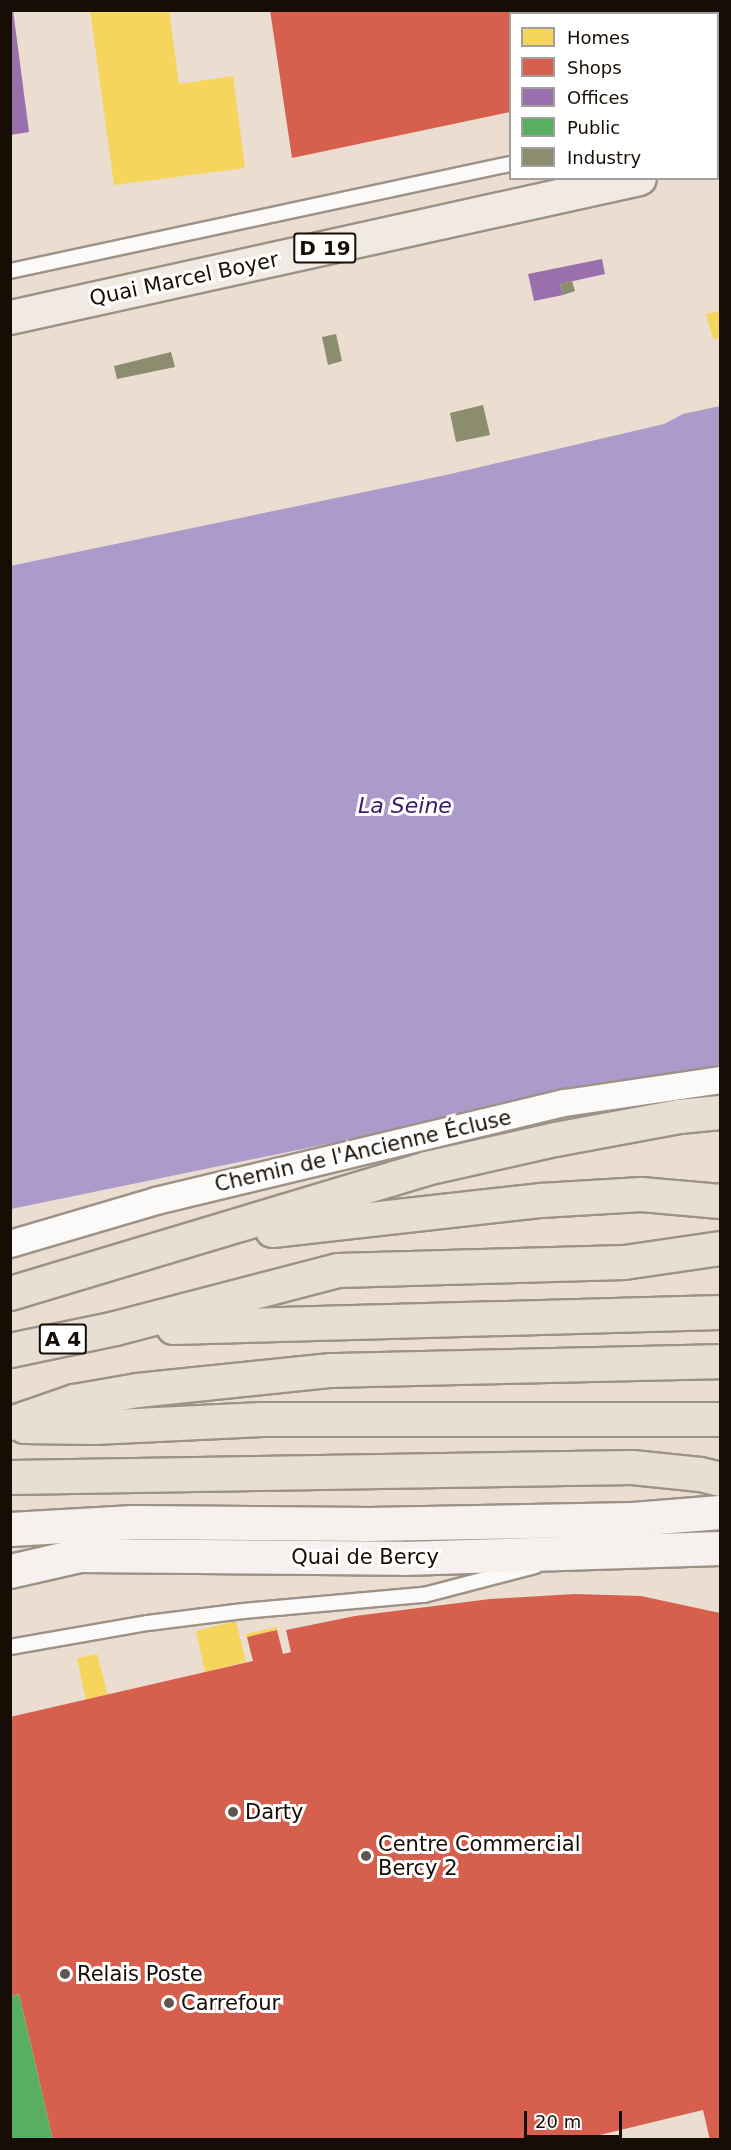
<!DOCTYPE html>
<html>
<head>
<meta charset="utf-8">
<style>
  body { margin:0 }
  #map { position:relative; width:731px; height:2150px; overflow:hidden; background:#ebddcf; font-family:"DejaVu Sans",sans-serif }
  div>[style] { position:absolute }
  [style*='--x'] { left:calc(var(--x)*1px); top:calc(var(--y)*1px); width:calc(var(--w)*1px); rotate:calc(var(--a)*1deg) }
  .water>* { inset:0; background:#ac9acb }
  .homes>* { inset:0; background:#f6d55c }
  .shops>* { inset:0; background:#d6604d }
  .offices>* { inset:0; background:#9970ab }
  .public>* { inset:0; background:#5aae61 }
  .industry>* { inset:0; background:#8c8c6e }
  .roads { filter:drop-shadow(2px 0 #9c9287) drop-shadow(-2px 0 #9c9287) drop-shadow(0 2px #9c9287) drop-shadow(0 -2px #9c9287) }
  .service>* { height:14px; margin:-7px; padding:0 7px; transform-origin:7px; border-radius:7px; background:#fcfaf8 }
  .minor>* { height:26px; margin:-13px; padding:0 13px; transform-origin:13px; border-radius:13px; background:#fcfaf8 }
  .secondary>* { height:33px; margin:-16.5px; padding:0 16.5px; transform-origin:16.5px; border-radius:16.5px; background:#f6f1ee }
  .primary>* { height:33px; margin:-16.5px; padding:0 16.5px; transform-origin:16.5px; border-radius:16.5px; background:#f1eae3 }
  .motorway>* { height:33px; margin:-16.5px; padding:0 16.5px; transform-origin:16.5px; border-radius:16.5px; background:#e8dfd4 }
  .dots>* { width:16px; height:16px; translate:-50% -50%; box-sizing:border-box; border:3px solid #fff; border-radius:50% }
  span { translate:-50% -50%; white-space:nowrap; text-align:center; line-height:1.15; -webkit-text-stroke:6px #fff; paint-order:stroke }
  .shield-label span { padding:2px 4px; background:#fff; border:2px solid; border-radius:4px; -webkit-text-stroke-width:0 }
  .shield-label { font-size:20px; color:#160d05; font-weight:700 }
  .street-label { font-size:21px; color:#160d05 }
  .poi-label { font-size:21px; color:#160d05 }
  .left { translate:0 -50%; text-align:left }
  .water-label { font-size:22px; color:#39166f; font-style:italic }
  .frame { position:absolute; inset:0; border:12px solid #160d05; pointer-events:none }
  .legend { position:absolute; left:509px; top:12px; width:210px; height:168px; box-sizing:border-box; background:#fff; border:2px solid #a29e9b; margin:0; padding:8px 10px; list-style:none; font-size:18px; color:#160d05 }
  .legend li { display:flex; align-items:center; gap:12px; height:30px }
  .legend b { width:30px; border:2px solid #a29e9b }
  .scale { position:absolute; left:524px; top:2111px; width:98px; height:27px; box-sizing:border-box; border:3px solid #160d05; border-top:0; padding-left:8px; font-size:18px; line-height:21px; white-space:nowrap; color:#160d05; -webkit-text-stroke:4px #fff; paint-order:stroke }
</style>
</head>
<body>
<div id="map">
  <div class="water">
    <i style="clip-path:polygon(720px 406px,720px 1066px,453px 1118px,11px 1209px,10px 566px,446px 475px,664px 424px,683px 414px)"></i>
  </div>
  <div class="homes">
    <i style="clip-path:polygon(90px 10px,169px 10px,179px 84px,233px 76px,245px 168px,114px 185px)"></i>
    <i style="clip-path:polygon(720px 311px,720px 338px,713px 339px,706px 314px)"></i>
    <i style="clip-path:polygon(236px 1621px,246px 1662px,205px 1672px,196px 1631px)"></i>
    <i style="clip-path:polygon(277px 1627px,277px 1630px,247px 1637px,246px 1634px)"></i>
    <i style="clip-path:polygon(97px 1654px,108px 1695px,86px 1700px,77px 1658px)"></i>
  </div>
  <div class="shops">
    <i style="clip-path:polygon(270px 10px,701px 10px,701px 14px,510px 14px,510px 112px,292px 158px)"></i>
    <i style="clip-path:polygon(575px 1594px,641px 1596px,720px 1613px,720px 2140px,710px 2140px,703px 2110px,579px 2140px,53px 2140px,19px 1994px,10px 1996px,10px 1717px,253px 1661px,247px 1637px,277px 1630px,283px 1654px,291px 1652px,286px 1630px,355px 1616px,490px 1599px)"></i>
  </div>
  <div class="offices">
    <i style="clip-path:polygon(10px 10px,13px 10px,29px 132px,10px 135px)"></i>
    <i style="clip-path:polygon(602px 259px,605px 274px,560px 284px,563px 295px,534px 301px,528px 274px)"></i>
  </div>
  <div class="public">
    <i style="clip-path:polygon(19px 1994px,53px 2140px,10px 2140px,10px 1996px)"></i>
  </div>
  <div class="industry">
    <i style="clip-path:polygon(572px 281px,575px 291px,563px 295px,560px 284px)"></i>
    <i style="clip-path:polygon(336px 334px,342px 361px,328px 365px,322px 337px)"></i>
    <i style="clip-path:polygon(171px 352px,175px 367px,117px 379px,114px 366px)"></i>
    <i style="clip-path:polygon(483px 405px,490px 435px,456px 442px,450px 413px)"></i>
  </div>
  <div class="roads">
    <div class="service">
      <i style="--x:718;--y:121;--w:2;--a:-27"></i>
      <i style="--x:10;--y:271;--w:511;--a:-12.08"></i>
      <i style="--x:10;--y:1647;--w:140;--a:-9.9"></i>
      <i style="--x:148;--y:1623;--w:96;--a:-7.2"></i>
      <i style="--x:243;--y:1611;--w:182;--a:-5.1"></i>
      <i style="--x:424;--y:1595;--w:115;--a:-14.6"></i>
    </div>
    <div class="minor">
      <i style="--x:10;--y:1244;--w:152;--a:-16.4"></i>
      <i style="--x:156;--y:1201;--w:421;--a:-13.5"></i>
      <i style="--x:565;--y:1103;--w:157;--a:-8.4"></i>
    </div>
    <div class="secondary">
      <i style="--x:10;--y:1529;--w:123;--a:-3.3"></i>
      <i style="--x:133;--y:1522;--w:236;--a:0.5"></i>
      <i style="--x:369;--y:1524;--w:264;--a:-1.1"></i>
      <i style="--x:633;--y:1519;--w:87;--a:-4.6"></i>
      <i style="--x:10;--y:1571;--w:72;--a:-12.9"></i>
      <i style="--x:80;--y:1555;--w:323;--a:0.5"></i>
      <i style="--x:403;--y:1558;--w:317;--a:-1.8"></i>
    </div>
    <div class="primary">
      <i style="--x:718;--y:160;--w:2;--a:-27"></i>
      <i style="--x:10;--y:317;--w:644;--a:-12.46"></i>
    </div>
    <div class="motorway">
      <i style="--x:272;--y:1230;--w:271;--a:-6.4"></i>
      <i style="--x:541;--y:1200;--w:100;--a:-3.4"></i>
      <i style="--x:641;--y:1194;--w:79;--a:5.1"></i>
      <i style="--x:10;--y:1293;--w:434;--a:-16.7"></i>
      <i style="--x:426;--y:1168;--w:132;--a:-12.7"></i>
      <i style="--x:555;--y:1139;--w:126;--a:-10.5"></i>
      <i style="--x:679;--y:1116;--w:41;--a:-5.6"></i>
      <i style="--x:173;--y:1327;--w:547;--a:-1.57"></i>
      <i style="--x:10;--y:1350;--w:107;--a:-11.8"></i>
      <i style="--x:115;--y:1328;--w:230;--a:-14.6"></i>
      <i style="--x:338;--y:1270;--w:286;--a:-1.6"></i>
      <i style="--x:624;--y:1262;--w:97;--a:-8.3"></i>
      <i style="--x:10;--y:1423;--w:68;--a:-19"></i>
      <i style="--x:74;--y:1401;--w:64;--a:-9.9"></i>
      <i style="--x:137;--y:1390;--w:195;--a:-5.9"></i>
      <i style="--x:331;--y:1370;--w:389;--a:-1.3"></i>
      <i style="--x:24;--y:1426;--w:70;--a:0.8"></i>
      <i style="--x:94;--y:1427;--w:168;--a:-2.7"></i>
      <i style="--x:262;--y:1419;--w:458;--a:0"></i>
      <i style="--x:10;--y:1477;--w:622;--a:-0.92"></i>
      <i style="--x:632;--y:1467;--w:68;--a:5.9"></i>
      <i style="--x:700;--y:1474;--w:21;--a:14"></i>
    </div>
  </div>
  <div class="dots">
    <i style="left:233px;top:1812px;background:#61564c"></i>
    <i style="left:366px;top:1856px;background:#61564c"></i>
    <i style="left:65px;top:1974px;background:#61564c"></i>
    <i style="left:169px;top:2003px;background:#61564c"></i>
  </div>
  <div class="shield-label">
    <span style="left:325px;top:248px">D 19</span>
    <span style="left:63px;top:1339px">A 4</span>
  </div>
  <div class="street-label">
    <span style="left:184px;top:279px;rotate:-12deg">Quai Marcel Boyer</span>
    <span style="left:363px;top:1151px;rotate:-13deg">Chemin de l'Ancienne Écluse</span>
    <span style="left:365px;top:1557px">Quai de Bercy</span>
  </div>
  <div class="poi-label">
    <span class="left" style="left:245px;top:1812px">Darty</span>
    <span class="left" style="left:378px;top:1856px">Centre Commercial<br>Bercy 2</span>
    <span class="left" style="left:77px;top:1974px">Relais Poste</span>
    <span class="left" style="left:181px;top:2003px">Carrefour</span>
  </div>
  <div class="water-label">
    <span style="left:405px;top:806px">La Seine</span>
  </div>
  <div class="frame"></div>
  <ul class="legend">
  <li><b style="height:16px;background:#f6d55c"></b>Homes</li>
  <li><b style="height:16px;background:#d6604d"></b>Shops</li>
  <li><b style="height:16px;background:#9970ab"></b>Offices</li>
  <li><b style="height:16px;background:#5aae61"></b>Public</li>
  <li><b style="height:16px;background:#8c8c6e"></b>Industry</li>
  </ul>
  <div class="scale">20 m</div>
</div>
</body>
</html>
